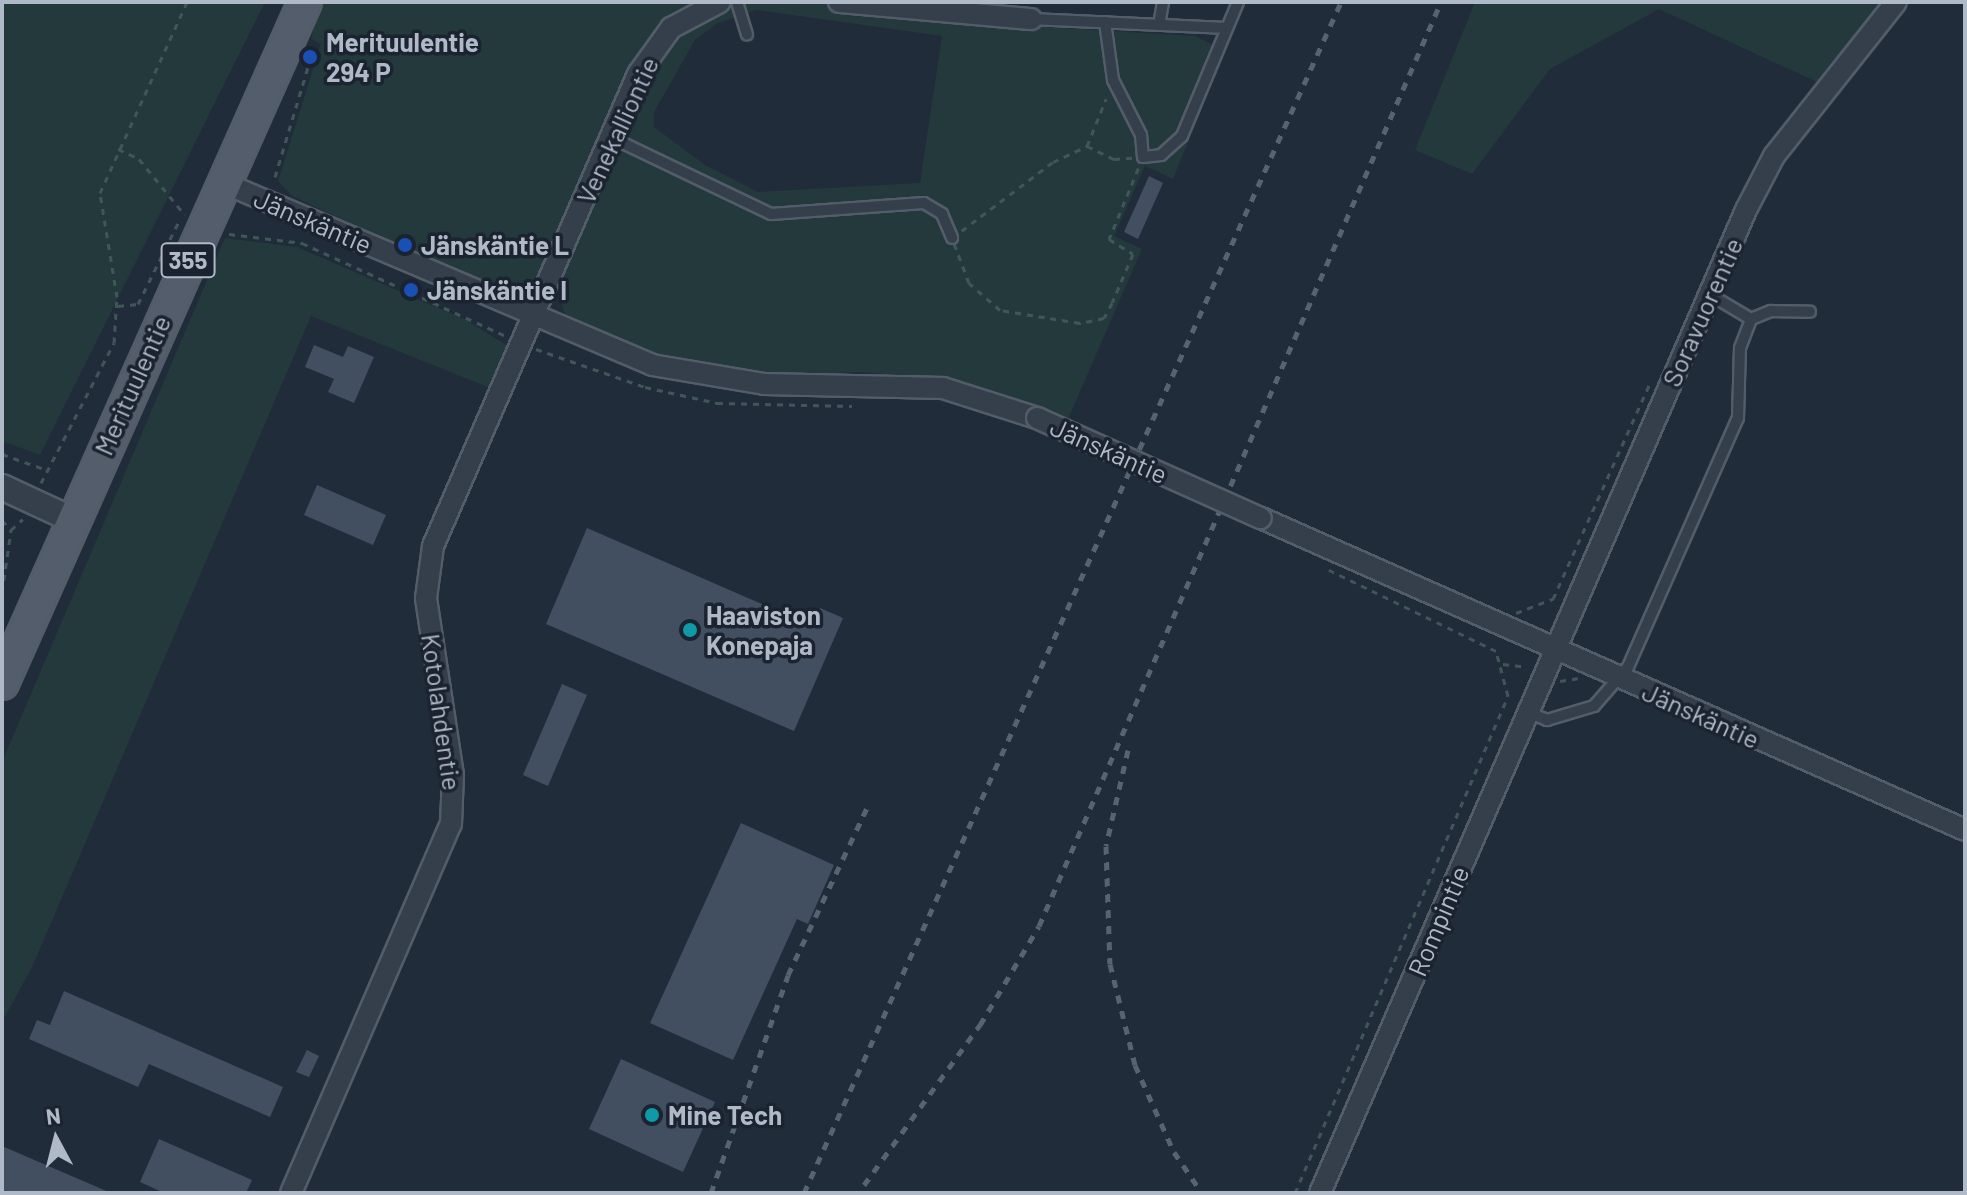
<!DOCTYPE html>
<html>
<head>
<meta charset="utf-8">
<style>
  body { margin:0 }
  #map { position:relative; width:1967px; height:1195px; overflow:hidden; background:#212c3b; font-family:Barlow,sans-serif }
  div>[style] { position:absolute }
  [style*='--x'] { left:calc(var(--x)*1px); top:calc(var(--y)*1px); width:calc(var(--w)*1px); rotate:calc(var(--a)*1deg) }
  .green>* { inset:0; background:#23393c }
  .building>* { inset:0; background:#424f60 }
  .path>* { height:3px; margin-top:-1.5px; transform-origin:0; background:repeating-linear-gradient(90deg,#415659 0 6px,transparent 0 12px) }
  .roads { filter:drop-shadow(2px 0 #535c69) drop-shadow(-2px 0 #535c69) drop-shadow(0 2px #535c69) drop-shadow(0 -2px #535c69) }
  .service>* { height:10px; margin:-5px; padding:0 5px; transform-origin:5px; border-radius:5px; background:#353e4b }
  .minor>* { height:20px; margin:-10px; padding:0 10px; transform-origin:10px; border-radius:10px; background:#353e4b }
  .tertiary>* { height:24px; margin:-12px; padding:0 12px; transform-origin:12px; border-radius:12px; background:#353e4b }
  .primary>* { height:32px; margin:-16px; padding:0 16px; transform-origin:16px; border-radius:16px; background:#535d6b }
  .rail>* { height:5px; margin-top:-2.5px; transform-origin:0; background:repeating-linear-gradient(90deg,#576272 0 8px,transparent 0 16px) }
  .bridges { filter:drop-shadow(2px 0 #535c69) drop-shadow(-2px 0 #535c69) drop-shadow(0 2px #535c69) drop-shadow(0 -2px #535c69) }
  .minor-bridge>* { height:20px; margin:-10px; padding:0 10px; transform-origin:10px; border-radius:10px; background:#353e4b }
  .dots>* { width:22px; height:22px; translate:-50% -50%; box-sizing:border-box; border:4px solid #1b2330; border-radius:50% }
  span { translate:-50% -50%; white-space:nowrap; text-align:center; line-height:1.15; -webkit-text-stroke:7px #1b2330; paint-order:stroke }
  .shield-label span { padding:2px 6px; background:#1b2330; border:2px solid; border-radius:6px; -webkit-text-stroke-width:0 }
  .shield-label { font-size:24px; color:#b0b9c7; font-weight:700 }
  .poi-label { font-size:26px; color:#b0b9c7; font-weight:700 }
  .left { translate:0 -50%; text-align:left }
  .street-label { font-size:26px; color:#b0b9c7 }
  .frame { position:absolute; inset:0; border:4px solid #b0b9c7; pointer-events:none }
  .north { position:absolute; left:16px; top:1099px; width:80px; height:80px; -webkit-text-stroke:6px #1b2330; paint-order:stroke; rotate:353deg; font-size:22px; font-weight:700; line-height:32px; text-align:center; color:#b0b9c7 }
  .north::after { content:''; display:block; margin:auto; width:28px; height:36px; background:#b0b9c7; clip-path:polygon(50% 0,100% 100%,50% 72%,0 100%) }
</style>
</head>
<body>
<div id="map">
  <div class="green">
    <i style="clip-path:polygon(2px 2px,265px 2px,40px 455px,2px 441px)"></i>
    <i style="clip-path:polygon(evenodd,320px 2px,997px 2px,994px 24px,1195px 36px,1225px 51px,1173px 179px,1145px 166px,1114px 236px,1142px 249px,1068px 419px,945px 379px,862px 372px,770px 375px,678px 362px,566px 318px,557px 288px,538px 280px,502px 293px,292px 196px,278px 181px,321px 44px,311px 39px,320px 2px,756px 10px,942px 36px,920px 183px,758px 192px,705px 165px,654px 127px,654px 112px,695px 40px,718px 23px,756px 10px)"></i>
    <i style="clip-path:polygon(1475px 2px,1882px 2px,1819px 83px,1659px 9px,1550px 69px,1472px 174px,1415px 150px)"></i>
    <i style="clip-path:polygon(225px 238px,297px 247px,466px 320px,508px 346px,490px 388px,311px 316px,33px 965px,2px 1022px,2px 762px)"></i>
  </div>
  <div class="building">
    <i style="clip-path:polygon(1149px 176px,1163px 183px,1138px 239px,1124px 232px)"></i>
    <i style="clip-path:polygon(314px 345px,343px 357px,348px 346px,374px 357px,354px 403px,328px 392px,334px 379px,305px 367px)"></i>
    <i style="clip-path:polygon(317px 485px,386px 515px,373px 545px,304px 515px)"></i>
    <i style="clip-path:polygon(587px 528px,812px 626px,820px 608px,843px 618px,794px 731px,546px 624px)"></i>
    <i style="clip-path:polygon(562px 684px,587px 695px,548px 786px,523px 775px)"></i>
    <i style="clip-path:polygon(741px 823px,834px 865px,808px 924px,797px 919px,733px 1060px,650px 1023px)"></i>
    <i style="clip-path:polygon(64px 991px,283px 1087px,270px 1117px,149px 1064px,138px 1087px,29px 1039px,37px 1020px,50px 1025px)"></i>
    <i style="clip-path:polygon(307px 1050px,319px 1056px,309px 1077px,296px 1072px)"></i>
    <i style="clip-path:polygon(621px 1059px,715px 1102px,683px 1172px,589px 1129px)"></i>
    <i style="clip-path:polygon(159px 1139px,252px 1180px,246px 1193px,164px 1193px,140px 1182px)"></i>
    <i style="clip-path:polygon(2px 1146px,111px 1193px,2px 1193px)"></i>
  </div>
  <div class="path">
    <i style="--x:1087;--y:146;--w:30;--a:26"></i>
    <i style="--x:1114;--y:159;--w:29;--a:-4"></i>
    <i style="--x:1143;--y:157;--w:89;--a:112.5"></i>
    <i style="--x:1109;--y:239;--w:28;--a:32"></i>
    <i style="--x:1133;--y:254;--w:53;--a:113.2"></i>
    <i style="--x:1112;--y:303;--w:17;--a:118"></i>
    <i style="--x:1104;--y:318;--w:25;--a:168"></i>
    <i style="--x:1080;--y:323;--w:81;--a:-170.8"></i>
    <i style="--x:1000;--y:310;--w:41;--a:-138.9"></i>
    <i style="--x:969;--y:283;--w:48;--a:-110.7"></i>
    <i style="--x:952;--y:238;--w:126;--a:-37"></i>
    <i style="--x:1053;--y:162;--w:38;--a:-25"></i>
    <i style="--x:1087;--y:146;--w:51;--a:-68"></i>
    <i style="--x:118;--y:149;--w:23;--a:25"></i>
    <i style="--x:139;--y:159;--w:72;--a:50.6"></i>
    <i style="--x:275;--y:177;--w:136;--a:-73.3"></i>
    <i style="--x:229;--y:234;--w:74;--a:7"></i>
    <i style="--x:302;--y:243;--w:222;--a:24.5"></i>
    <i style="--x:118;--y:306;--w:20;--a:-6"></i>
    <i style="--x:138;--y:304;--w:93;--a:-63.7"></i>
    <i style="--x:536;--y:349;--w:115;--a:19.2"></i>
    <i style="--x:645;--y:387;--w:74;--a:12.5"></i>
    <i style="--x:717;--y:403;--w:135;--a:1.3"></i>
    <i style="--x:2;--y:454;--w:48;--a:19.6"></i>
    <i style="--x:41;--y:483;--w:158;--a:-62.5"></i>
    <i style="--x:114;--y:343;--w:46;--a:-86.3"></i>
    <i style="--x:117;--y:297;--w:105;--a:-99.3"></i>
    <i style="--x:100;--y:193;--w:210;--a:-65.5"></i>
    <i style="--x:2;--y:520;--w:13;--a:48"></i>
    <i style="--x:2;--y:592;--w:63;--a:-81.7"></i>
    <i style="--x:11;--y:530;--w:16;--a:-43"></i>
    <i style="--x:1516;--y:613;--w:40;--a:-21"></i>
    <i style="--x:1553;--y:599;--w:235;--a:-65.8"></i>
    <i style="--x:1503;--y:664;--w:24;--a:7"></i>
    <i style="--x:1560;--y:681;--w:18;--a:-9"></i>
    <i style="--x:1295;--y:1193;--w:541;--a:-66.8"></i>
    <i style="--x:1508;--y:696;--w:47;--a:-104.9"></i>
    <i style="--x:1496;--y:651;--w:186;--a:-154.1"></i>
  </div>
  <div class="roads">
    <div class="service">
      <i style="--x:737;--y:2;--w:34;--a:73"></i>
      <i style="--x:1031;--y:19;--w:196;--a:2.6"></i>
      <i style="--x:1105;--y:22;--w:59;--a:82.1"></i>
      <i style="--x:1113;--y:80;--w:62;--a:63"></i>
      <i style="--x:1141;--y:135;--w:22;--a:85"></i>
      <i style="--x:1143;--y:157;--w:18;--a:-6"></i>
      <i style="--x:1161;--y:155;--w:28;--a:-42"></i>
      <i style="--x:1182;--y:136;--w:145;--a:-67.3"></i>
      <i style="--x:1159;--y:25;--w:23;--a:-80"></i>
      <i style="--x:610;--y:137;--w:178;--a:25.6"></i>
      <i style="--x:771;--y:214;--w:153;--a:-4.1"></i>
      <i style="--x:924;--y:203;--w:21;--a:31"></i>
      <i style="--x:942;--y:214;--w:26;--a:67"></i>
      <i style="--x:1709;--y:294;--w:49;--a:30.8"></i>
      <i style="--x:1528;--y:712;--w:21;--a:23"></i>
      <i style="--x:1547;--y:720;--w:49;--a:-16.6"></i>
      <i style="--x:1594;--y:706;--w:52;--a:-48.9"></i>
      <i style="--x:1628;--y:667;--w:272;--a:-66.2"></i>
      <i style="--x:1738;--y:418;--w:70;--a:-88.4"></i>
      <i style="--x:1740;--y:348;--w:31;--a:-69"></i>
      <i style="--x:1751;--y:319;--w:22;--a:-22"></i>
      <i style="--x:1771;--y:311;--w:39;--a:1"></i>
    </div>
    <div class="minor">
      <i style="--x:839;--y:2;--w:193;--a:5.1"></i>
      <i style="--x:224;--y:183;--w:465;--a:23"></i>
      <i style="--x:652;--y:365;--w:114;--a:9.6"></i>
      <i style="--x:764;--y:384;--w:179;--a:1.3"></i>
      <i style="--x:943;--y:388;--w:99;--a:17.7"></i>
      <i style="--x:1261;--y:518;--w:770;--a:23.9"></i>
      <i style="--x:291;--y:1193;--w:402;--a:-66.6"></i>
      <i style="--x:451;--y:824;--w:49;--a:-87.7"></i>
      <i style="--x:453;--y:775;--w:179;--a:-98.7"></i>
      <i style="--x:426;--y:598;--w:52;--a:-82.3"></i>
      <i style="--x:433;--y:546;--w:515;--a:-66.52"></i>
      <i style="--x:638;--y:74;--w:57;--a:-54.3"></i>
      <i style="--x:671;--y:28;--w:55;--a:-28"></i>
      <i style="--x:1320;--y:1193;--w:1071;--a:-66.57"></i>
      <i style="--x:1746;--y:210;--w:61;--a:-62.6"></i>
      <i style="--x:1774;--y:156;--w:196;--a:-51.6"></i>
    </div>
    <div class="tertiary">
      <i style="--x:2;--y:487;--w:76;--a:24.9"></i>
    </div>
    <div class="primary">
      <i style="--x:2;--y:683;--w:745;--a:-66.01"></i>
    </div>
  </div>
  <div class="rail">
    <i style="--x:1128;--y:750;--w:98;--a:102.9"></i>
    <i style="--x:1106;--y:846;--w:118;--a:88.1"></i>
    <i style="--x:1110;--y:964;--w:104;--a:76.1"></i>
    <i style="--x:1135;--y:1065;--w:95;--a:65.9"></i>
    <i style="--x:1174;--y:1152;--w:50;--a:55.7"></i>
    <i style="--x:864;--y:1185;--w:198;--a:-54.1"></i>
    <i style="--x:980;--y:1025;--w:115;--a:-59.2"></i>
    <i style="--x:1039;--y:926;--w:1008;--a:-66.49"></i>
    <i style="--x:711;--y:1193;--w:231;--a:-70.5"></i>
    <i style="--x:788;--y:975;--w:187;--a:-64.7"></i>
    <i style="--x:804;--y:1193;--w:1306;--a:-65.73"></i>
  </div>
  <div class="bridges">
    <div class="minor-bridge">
      <i style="--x:1037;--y:418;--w:245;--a:24.1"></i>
    </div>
  </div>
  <div class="dots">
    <i style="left:310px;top:57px;background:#1a4fb4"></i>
    <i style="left:405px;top:245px;background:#1a4fb4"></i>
    <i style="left:411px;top:290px;background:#1a4fb4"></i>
    <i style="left:690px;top:630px;background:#0f9aa8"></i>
    <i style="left:652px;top:1115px;background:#0f9aa8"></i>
  </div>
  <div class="shield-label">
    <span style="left:188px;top:260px">355</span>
  </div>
  <div class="poi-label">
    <span class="left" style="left:326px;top:57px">Merituulentie<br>294 P</span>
    <span class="left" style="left:421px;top:245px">Jänskäntie L</span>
    <span class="left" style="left:427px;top:290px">Jänskäntie I</span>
    <span class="left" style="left:706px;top:630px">Haaviston<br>Konepaja</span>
    <span class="left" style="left:668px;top:1115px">Mine Tech</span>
  </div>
  <div class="street-label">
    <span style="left:617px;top:130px;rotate:-65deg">Venekalliontie</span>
    <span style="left:313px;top:221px;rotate:23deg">Jänskäntie</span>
    <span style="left:1702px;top:312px;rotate:-66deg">Soravuorentie</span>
    <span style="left:132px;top:385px;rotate:-66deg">Merituulentie</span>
    <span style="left:1109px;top:450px;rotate:24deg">Jänskäntie</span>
    <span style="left:442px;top:712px;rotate:82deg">Kotolahdentie</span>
    <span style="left:1701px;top:715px;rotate:24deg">Jänskäntie</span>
    <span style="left:1438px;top:921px;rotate:-67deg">Rompintie</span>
  </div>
  <div class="frame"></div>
  <div class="north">N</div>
</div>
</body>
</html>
